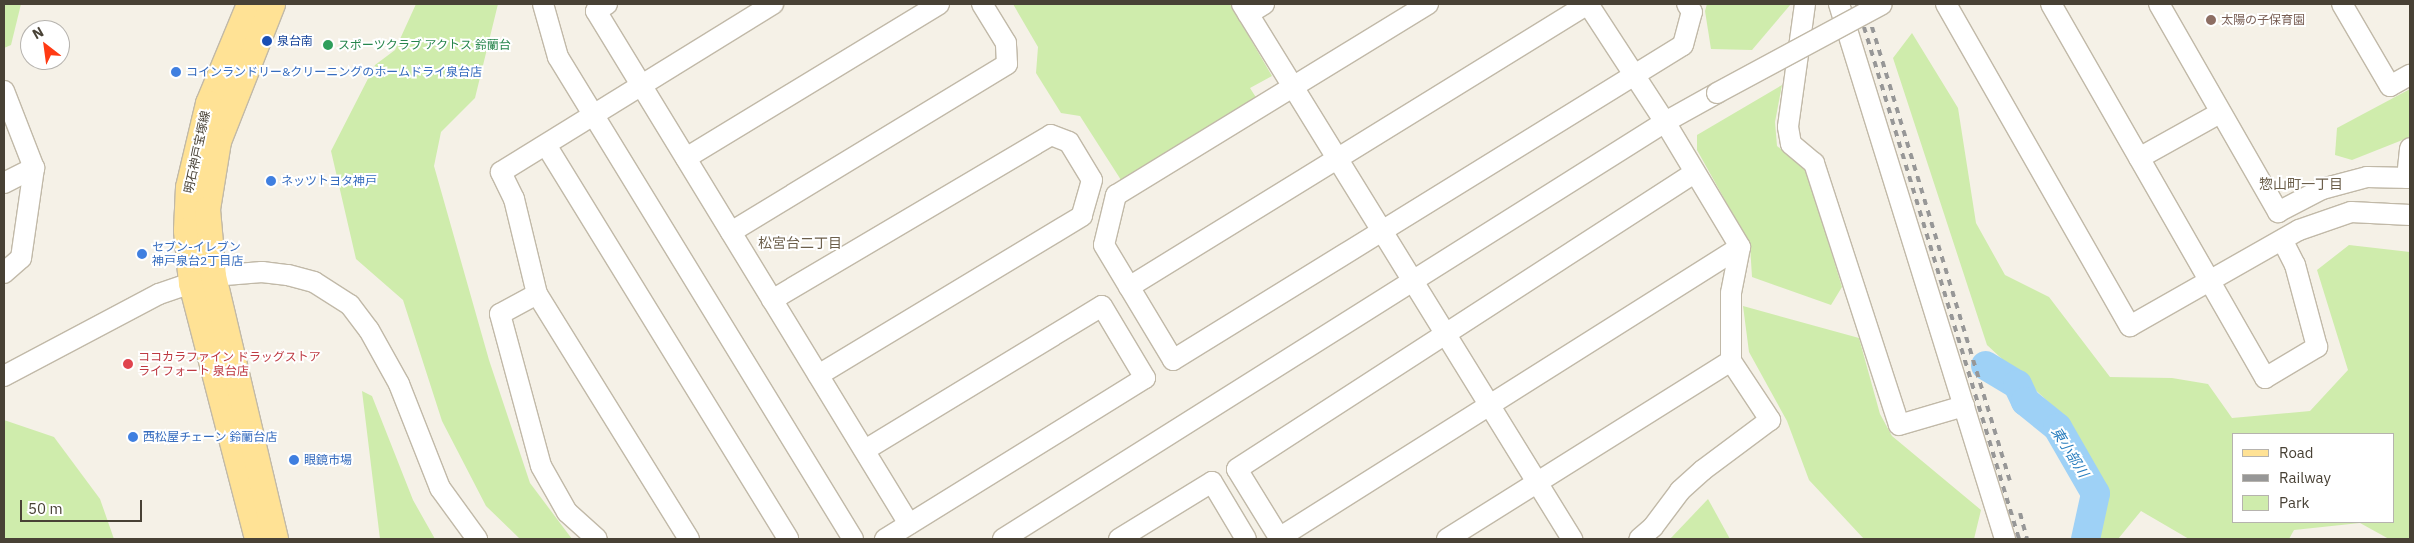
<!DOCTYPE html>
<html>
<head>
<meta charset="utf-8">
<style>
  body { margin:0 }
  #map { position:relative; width:2414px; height:543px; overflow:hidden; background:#f5f1e7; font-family:"IBM Plex Sans","Noto Sans JP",sans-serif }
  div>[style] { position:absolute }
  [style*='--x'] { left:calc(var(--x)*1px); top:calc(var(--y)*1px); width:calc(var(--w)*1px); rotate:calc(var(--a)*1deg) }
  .green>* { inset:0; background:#cfecac }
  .river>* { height:29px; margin:-14.5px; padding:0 14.5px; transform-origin:14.5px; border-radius:14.5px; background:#9ed1f6 }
  .roads { filter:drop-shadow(1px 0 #c1b9a8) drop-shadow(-1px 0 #c1b9a8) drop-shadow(0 1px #c1b9a8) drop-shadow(0 -1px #c1b9a8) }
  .minor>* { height:20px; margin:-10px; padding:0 10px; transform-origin:10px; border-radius:10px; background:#fff }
  .major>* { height:25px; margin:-12.5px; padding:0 12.5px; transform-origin:12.5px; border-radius:12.5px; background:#ffe295 }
  .rail>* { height:4px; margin-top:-2px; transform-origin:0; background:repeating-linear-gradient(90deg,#979797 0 6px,transparent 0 12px) }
  .bridges { filter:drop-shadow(1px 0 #c1b9a8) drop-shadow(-1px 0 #c1b9a8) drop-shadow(0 1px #c1b9a8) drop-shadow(0 -1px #c1b9a8) }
  .minor-bridge>* { height:20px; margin:-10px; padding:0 10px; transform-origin:10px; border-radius:10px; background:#fff }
  .dots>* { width:14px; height:14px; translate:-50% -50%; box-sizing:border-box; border:2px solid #fff; border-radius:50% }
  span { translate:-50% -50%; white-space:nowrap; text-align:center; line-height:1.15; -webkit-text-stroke:4px #fff; paint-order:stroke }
  .education-label { font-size:12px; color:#785e54 }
  .left { translate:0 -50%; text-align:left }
  .transit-label { font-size:12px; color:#164399 }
  .leisure-label { font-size:12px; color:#27864d }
  .shop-label { font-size:12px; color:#366cbe }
  .street-label { font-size:12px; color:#484135 }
  .health-label { font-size:12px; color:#be3a42 }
  .neighbourhood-label { font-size:14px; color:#6c5f4b }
  .water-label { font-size:14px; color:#257bbd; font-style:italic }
  .frame { position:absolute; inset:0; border:5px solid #484135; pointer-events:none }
  .legend { position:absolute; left:2232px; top:433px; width:162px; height:90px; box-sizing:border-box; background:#fff; border:1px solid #b6b3ae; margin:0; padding:6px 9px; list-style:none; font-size:15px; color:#484135 }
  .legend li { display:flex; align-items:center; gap:10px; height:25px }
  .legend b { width:25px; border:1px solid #b6b3ae }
  .north { position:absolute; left:20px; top:20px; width:50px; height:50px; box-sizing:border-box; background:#fff; border:1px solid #b6b3ae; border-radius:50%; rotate:330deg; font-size:14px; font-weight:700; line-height:20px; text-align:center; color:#484135 }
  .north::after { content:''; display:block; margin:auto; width:18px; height:22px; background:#ff3a13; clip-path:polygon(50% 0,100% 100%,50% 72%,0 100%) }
  .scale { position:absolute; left:20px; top:500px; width:122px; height:22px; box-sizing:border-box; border:2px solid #484135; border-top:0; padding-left:6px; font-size:15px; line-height:18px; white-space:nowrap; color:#484135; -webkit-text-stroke:4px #fff; paint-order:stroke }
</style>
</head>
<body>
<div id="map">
  <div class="green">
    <i style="clip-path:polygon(4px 4px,21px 4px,11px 45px,4px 48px)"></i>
    <i style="clip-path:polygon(416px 4px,498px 4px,475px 98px,441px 132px,434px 166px,489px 360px,530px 483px,572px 539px,520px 539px,486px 506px,442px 421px,403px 300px,356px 259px,331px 151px,375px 65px,395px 50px)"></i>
    <i style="clip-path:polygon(1013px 4px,1230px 4px,1272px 76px,1250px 88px,1257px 99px,1121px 180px,1080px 116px,1061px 113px,1036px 73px,1038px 47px)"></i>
    <i style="clip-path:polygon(1707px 4px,1791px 4px,1752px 50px,1711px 49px,1705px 11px)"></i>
    <i style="clip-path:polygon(evenodd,1912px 33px,1958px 108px,1976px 223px,2005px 275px,2049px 297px,2110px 377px,2172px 378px,2208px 384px,2232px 418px,2310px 411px,2348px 370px,2317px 270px,2349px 245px,2410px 252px,2410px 539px,2389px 539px,2360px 523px,2294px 530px,2289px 539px,2189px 539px,2141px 511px,2118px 539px,2095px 539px,2105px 489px,2068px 420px,1987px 345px,1893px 58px,1912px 33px,2233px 434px,2393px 434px,2393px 522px,2233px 522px,2233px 434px)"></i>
    <i style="clip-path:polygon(1782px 85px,1775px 122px,1777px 146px,1806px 169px,1842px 287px,1831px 305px,1752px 277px,1750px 245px,1697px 150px,1697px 135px)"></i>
    <i style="clip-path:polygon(2410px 89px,2410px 137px,2352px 160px,2335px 155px,2337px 128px)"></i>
    <i style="clip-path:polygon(1743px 306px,1859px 338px,1880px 414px,1892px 436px,1981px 510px,1974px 539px,1864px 539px,1809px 480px,1787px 421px,1749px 352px)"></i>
    <i style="clip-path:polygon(362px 391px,372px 396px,413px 500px,435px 539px,380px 539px)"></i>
    <i style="clip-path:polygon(4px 420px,54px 437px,100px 499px,114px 539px,4px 539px)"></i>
    <i style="clip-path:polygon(1708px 499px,1730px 539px,1670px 539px)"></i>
  </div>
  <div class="river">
    <i style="--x:1985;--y:365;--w:37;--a:31"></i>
    <i style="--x:2017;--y:384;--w:19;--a:65"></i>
    <i style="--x:2025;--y:401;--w:41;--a:39.1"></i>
    <i style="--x:2057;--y:427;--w:76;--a:60.1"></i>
    <i style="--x:2095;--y:493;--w:47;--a:102.3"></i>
  </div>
  <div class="roads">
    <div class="minor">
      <i style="--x:543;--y:4;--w:55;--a:74.2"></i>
      <i style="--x:558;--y:57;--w:565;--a:58.53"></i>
      <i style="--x:607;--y:4;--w:13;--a:148"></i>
      <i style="--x:596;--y:11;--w:601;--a:58.61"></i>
      <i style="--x:1242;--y:4;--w:629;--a:58.33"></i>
      <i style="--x:1428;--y:4;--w:366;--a:148.5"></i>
      <i style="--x:1116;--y:195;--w:51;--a:103.5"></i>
      <i style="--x:1104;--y:245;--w:134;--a:59"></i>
      <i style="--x:1173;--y:360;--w:599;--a:-31.7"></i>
      <i style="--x:1683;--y:45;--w:34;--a:-75"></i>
      <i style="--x:1692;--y:12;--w:9;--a:-122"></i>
      <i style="--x:1588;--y:4;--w:141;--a:56.9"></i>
      <i style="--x:1665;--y:122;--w:146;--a:59"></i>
      <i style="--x:1740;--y:247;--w:47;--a:101.1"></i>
      <i style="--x:1731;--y:293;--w:68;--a:90"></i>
      <i style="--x:1731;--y:361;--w:71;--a:56.5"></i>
      <i style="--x:1770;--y:420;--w:84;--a:143.3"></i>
      <i style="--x:1703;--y:470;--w:31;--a:138"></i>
      <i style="--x:1680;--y:491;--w:45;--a:126.9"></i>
      <i style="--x:1653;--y:527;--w:18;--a:139"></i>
      <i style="--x:1805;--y:4;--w:124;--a:97.9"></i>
      <i style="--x:1788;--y:127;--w:17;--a:80"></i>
      <i style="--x:1791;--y:144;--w:30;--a:40"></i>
      <i style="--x:1814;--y:163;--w:275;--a:72"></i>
      <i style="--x:1899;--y:425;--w:68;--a:-16.3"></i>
      <i style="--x:1839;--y:4;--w:560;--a:72.76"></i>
      <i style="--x:1946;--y:4;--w:371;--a:60.3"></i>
      <i style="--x:2130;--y:326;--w:194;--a:-29.6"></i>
      <i style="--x:2299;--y:230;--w:55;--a:-19.1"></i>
      <i style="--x:2351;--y:212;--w:59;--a:2.9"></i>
      <i style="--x:2051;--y:4;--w:431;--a:60.2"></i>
      <i style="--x:2265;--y:378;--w:61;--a:-30.8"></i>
      <i style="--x:2317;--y:347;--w:85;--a:-105"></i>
      <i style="--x:2295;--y:265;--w:28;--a:-117"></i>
      <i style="--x:2159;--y:4;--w:240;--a:60.2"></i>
      <i style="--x:2278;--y:212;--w:50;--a:-27.6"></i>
      <i style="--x:2322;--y:189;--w:47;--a:-14.9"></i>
      <i style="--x:2367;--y:177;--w:43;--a:1.3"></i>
      <i style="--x:2342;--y:4;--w:95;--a:59.7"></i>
      <i style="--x:2390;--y:86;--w:23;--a:-29"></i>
      <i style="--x:1248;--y:14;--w:19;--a:-32"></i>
      <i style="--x:4;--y:91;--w:83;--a:68.7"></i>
      <i style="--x:34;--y:168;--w:91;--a:98.2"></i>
      <i style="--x:21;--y:258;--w:23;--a:139"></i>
      <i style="--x:546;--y:145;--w:462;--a:58.4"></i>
      <i style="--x:686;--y:158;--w:296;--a:-31.3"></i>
      <i style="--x:2139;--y:158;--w:93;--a:-29.1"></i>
      <i style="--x:2407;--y:178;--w:30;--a:-84"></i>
      <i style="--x:4;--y:183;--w:34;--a:-27"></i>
      <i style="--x:731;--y:232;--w:323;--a:-31.3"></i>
      <i style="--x:1007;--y:64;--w:21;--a:-93"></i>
      <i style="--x:1006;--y:43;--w:46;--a:-121.6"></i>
      <i style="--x:1129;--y:287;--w:539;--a:-31.66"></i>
      <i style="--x:537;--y:294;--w:42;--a:151.6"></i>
      <i style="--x:500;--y:314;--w:157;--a:74.9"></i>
      <i style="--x:541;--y:466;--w:53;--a:60.5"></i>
      <i style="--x:567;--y:512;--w:40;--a:42"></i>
      <i style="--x:772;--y:300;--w:324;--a:-30.6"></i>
      <i style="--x:1051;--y:135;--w:19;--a:21"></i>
      <i style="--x:1069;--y:142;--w:44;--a:58.8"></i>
      <i style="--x:1092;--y:180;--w:37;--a:106"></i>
      <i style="--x:1082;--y:216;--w:308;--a:148.9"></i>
      <i style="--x:4;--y:376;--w:175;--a:-27.9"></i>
      <i style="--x:159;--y:294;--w:34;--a:-19"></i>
      <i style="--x:191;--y:283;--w:23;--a:-18"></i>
      <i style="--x:213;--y:276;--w:49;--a:-4.7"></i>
      <i style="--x:262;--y:272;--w:26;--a:7"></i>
      <i style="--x:288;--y:275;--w:27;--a:15"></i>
      <i style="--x:314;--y:282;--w:43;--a:32.6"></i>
      <i style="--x:350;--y:305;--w:31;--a:53"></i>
      <i style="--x:369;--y:330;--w:62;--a:60.9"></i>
      <i style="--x:399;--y:384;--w:112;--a:68.5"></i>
      <i style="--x:440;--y:488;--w:63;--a:54"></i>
      <i style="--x:865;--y:450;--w:277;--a:-31.3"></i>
      <i style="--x:1102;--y:306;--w:84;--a:59.2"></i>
      <i style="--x:1145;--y:378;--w:306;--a:148.2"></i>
      <i style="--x:1279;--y:538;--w:545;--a:-32.26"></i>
      <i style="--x:689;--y:539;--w:288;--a:-121.8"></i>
      <i style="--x:537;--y:294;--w:98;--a:-103.6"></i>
      <i style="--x:514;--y:199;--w:30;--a:-116"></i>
      <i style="--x:501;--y:172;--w:320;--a:-31.7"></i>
      <i style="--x:1003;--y:539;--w:782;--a:-32.21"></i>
      <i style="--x:1665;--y:122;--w:60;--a:-29.1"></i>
      <i style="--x:1119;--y:539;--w:109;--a:-31.5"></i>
      <i style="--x:1212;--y:482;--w:66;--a:59.2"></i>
      <i style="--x:1280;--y:539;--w:82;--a:-121.6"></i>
      <i style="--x:1237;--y:469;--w:544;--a:-32.93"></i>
      <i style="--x:1447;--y:539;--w:335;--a:-32.1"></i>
    </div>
    <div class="major">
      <i style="--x:249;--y:4;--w:107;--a:112.5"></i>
      <i style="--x:208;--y:103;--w:86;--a:103.4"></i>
      <i style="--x:188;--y:187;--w:43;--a:92.7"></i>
      <i style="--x:186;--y:230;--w:53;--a:84.6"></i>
      <i style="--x:191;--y:283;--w:264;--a:75.5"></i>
      <i style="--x:272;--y:4;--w:147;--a:111.5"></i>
      <i style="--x:218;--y:141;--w:69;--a:99.2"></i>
      <i style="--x:207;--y:209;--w:67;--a:84.9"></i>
      <i style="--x:213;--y:276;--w:270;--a:76.7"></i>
    </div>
  </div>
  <div class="rail">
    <i style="--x:1857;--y:4;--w:559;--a:73.15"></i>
    <i style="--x:1865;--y:4;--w:498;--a:73.1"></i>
    <i style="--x:2020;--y:513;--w:27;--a:75"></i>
  </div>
  <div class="bridges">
    <div class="minor-bridge">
      <i style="--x:1717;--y:93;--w:187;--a:-28.3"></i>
    </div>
  </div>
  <div class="dots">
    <i style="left:2211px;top:20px;background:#8d6e63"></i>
    <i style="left:267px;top:41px;background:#1a4fb4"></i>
    <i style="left:328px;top:45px;background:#2e9e5b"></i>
    <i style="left:176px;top:72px;background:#3f7fe0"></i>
    <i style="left:271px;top:181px;background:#3f7fe0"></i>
    <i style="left:142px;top:254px;background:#3f7fe0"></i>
    <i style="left:128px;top:364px;background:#e0444e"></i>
    <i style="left:133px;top:437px;background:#3f7fe0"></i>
    <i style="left:294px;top:460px;background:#3f7fe0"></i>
  </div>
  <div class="education-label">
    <span class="left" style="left:2221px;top:20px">太陽の子保育園</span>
  </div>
  <div class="transit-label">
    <span class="left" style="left:277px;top:41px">泉台南</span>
  </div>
  <div class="leisure-label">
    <span class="left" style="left:338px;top:45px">スポーツクラブ アクトス 鈴蘭台</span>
  </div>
  <div class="shop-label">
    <span class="left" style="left:186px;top:72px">コインランドリー&amp;クリーニングのホームドライ泉台店</span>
    <span class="left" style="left:281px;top:181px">ネッツトヨタ神戸</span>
    <span class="left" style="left:152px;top:254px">セブン-イレブン<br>神戸泉台2丁目店</span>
    <span class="left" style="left:143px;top:437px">西松屋チェーン 鈴蘭台店</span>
    <span class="left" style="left:304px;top:460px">眼鏡市場</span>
  </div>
  <div class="street-label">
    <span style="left:197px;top:152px;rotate:-78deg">明石神戸宝塚線</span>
  </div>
  <div class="health-label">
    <span class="left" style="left:138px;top:364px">ココカラファイン ドラッグストア<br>ライフォート 泉台店</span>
  </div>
  <div class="neighbourhood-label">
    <span style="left:2301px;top:184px">惣山町一丁目</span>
    <span style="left:800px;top:243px">松宮台二丁目</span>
  </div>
  <div class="water-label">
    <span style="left:2070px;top:452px;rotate:58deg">東小部川</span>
  </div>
  <div class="frame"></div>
  <ul class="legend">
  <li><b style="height:6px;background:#ffe295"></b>Road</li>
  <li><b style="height:6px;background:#979797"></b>Railway</li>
  <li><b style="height:14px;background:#cfecac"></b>Park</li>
  </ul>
  <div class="north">N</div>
  <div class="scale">50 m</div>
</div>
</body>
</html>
